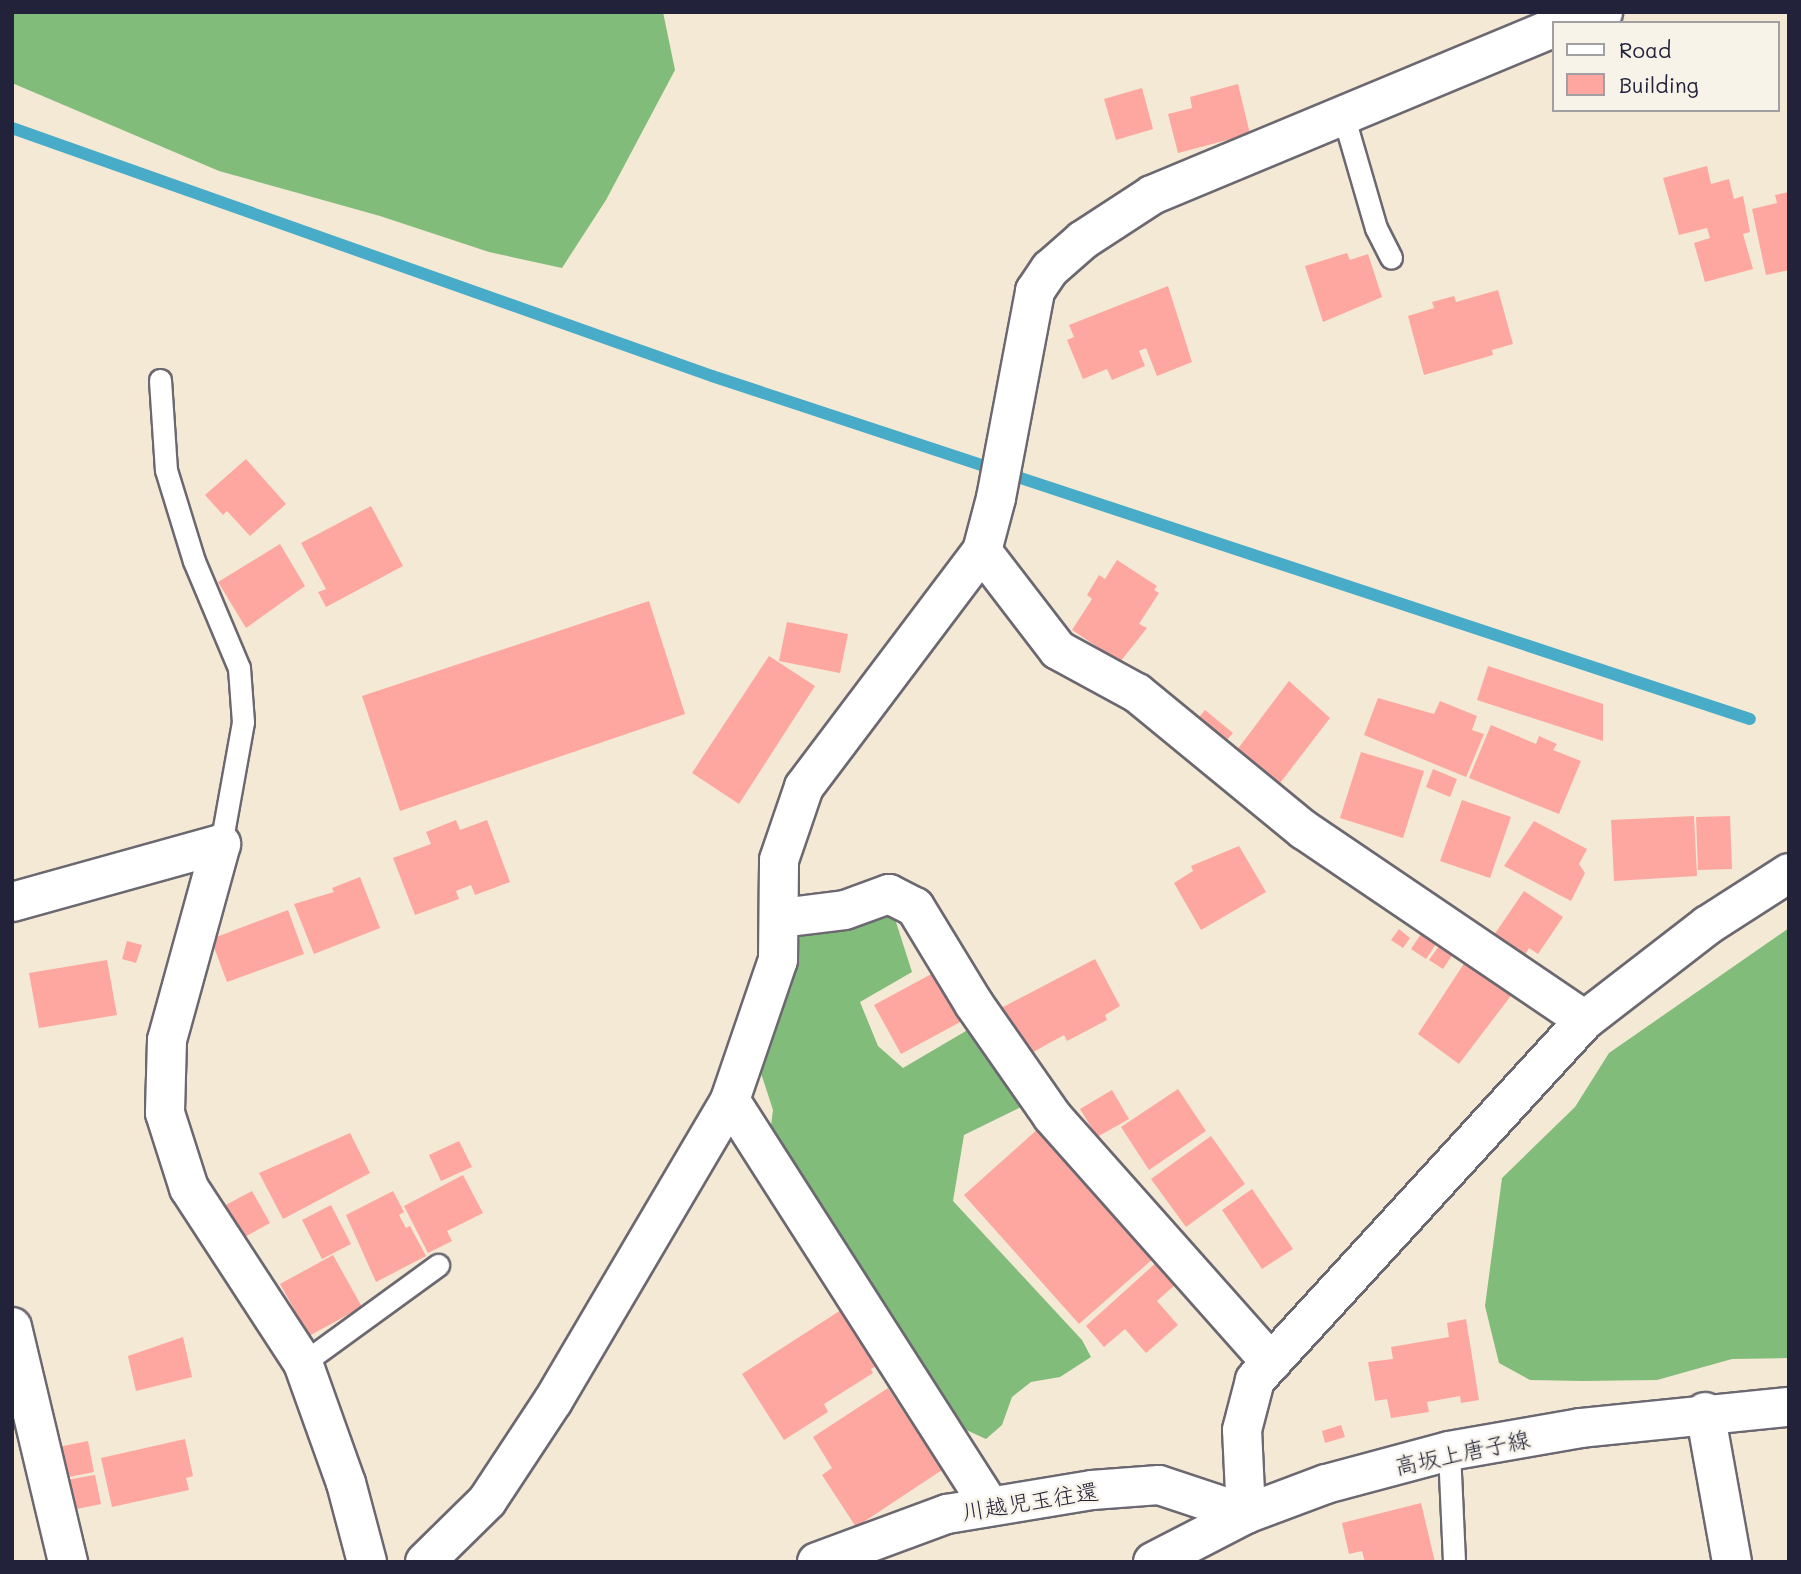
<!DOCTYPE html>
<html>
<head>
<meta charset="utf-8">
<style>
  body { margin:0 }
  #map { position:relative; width:1801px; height:1574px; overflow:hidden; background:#f4e9d5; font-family:Mali,"Klee One",sans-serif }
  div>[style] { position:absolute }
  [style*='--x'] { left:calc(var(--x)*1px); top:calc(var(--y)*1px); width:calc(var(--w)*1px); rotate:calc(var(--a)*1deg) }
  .forest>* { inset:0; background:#82bc7a }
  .stream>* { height:12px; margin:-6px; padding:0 6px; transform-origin:6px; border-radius:6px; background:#48acc8 }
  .building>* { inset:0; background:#fda7a0 }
  .roads { filter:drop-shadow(2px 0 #6c6871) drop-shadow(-2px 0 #6c6871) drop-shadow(0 2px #6c6871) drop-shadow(0 -2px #6c6871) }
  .service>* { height:21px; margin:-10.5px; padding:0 10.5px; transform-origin:10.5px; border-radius:10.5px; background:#fff }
  .minor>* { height:38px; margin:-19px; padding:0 19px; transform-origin:19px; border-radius:19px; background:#fff }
  .tertiary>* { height:38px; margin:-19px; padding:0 19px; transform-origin:19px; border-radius:19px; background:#fff }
  .secondary>* { height:38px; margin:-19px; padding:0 19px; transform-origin:19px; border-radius:19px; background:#fff }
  span { translate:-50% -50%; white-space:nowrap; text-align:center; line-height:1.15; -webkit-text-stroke:5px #f7f3e8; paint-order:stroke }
  .street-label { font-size:23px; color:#22223b }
  .frame { position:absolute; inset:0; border:14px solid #22223b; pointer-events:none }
  .legend { position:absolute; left:1552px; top:21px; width:228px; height:91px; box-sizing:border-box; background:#f7f3e8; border:2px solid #a29fa3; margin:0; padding:9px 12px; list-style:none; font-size:21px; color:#22223b }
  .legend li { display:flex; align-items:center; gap:14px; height:35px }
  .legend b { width:35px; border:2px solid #a29fa3 }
</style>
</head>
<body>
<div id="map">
  <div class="forest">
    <i style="clip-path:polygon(12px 12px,663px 12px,675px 70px,606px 200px,562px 268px,489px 252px,380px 216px,219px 171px,12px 83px)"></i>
    <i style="clip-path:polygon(872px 913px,895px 919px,912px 972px,860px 1002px,878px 1046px,903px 1068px,971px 1028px,1023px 1106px,964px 1135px,953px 1201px,1082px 1340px,1091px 1357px,1060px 1377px,1031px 1382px,1012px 1397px,1002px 1425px,986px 1439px,964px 1429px,907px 1351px,770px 1134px,773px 1110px,756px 1058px,791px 989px,801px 930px)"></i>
    <i style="clip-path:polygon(1789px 928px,1789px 1358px,1732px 1359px,1657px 1380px,1582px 1381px,1530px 1380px,1499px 1363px,1485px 1306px,1502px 1178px,1575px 1107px,1609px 1053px)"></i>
  </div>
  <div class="stream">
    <i style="--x:12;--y:128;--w:743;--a:19.51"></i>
    <i style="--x:712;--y:376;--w:1093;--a:18.29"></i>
  </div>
  <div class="building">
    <i style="clip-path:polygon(1238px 84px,1250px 134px,1178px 153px,1168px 114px,1192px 108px,1190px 97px)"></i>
    <i style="clip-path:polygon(1142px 88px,1153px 129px,1116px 140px,1104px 99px)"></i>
    <i style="clip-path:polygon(1707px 166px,1711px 184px,1729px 179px,1734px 199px,1743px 196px,1750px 232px,1743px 234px,1753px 269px,1705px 282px,1694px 243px,1710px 238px,1707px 228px,1679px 235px,1663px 178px)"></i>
    <i style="clip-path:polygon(1789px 192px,1789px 270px,1766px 275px,1752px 209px,1777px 203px,1775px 195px)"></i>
    <i style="clip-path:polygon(1347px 253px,1350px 260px,1368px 254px,1382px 297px,1323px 322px,1305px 266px)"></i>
    <i style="clip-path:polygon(1168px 286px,1192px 362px,1157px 376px,1146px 348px,1139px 351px,1145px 366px,1112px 380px,1107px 369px,1083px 379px,1067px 340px,1074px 337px,1069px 325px)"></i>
    <i style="clip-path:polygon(1498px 290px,1513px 344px,1492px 350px,1493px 355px,1424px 375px,1408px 316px,1434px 308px,1432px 302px,1454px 296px,1456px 302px)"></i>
    <i style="clip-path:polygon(246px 459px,286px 504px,250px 536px,227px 511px,223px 515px,205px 495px)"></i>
    <i style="clip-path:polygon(371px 506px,403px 566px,326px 607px,318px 592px,326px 589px,301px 543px)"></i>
    <i style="clip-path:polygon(280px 544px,305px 586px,246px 628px,218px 582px)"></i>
    <i style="clip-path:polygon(1117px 560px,1157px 586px,1154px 590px,1159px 593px,1139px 624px,1147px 628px,1120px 662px,1072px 630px,1092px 599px,1087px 595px,1099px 575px,1105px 579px)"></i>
    <i style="clip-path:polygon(649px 601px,685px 714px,400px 811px,362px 696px)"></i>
    <i style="clip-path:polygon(787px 622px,848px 634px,840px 673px,779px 661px)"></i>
    <i style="clip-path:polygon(769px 656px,815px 686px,739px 804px,692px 773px)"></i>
    <i style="clip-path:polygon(1488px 666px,1603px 704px,1603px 741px,1477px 700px)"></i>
    <i style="clip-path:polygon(1289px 681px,1330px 718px,1277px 787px,1234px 754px)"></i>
    <i style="clip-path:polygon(1378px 698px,1434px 714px,1440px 701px,1477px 716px,1472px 730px,1484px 734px,1466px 777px,1364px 735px)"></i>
    <i style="clip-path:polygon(1205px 710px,1233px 733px,1218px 750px,1190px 728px)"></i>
    <i style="clip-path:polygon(1491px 725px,1536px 744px,1539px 736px,1557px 744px,1553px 750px,1581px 761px,1559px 814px,1469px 778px)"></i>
    <i style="clip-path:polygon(1361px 752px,1424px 771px,1403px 838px,1340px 818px)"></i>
    <i style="clip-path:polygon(1433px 769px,1457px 779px,1450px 797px,1426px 787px)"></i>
    <i style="clip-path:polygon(1462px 800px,1511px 817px,1490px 878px,1440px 861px)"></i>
    <i style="clip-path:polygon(1694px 816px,1697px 876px,1614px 881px,1611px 820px)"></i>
    <i style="clip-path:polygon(1730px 816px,1732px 869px,1698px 870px,1696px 817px)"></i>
    <i style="clip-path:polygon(456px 820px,460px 830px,487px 820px,510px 882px,475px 895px,471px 885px,456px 891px,459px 899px,415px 915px,393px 858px,431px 844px,426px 832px)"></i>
    <i style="clip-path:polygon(1534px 821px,1587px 849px,1579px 864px,1585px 873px,1571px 901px,1504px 866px)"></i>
    <i style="clip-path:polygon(1239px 846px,1266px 892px,1201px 930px,1174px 883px,1193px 871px,1191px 866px)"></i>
    <i style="clip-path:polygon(360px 877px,380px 928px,314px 954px,294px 904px,334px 892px,332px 888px)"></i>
    <i style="clip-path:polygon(1524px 891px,1563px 917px,1538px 954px,1529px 948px,1523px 958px,1492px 938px)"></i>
    <i style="clip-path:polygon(288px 910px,304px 954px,227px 982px,211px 939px)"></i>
    <i style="clip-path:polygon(1399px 929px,1410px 938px,1403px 948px,1391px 940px)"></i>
    <i style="clip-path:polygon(1423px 931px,1438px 941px,1426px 959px,1411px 949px)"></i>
    <i style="clip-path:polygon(127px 941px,142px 945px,136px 963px,122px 959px)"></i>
    <i style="clip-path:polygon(1441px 943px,1455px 951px,1443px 969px,1429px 960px)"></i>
    <i style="clip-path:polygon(1095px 959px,1120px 1006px,1105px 1015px,1107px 1020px,1067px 1041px,1064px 1035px,1026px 1056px,1001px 1008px)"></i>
    <i style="clip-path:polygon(1467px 959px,1513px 993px,1459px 1064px,1418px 1034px)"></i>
    <i style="clip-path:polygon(107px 960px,117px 1015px,39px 1028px,29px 973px)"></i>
    <i style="clip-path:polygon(937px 971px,964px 1020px,901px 1054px,874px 1005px)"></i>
    <i style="clip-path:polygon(1178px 1089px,1206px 1131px,1149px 1170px,1121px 1127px)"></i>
    <i style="clip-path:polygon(1112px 1090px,1129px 1119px,1097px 1137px,1080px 1109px)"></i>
    <i style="clip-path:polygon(1039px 1128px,1155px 1257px,1079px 1324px,964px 1195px)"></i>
    <i style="clip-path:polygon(350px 1133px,370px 1173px,283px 1219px,259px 1173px)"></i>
    <i style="clip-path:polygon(1211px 1136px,1245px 1184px,1186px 1227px,1151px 1179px)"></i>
    <i style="clip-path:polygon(459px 1141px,472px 1167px,441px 1181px,429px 1155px)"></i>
    <i style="clip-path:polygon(463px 1175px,483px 1213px,447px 1231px,452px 1241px,428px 1253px,404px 1206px)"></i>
    <i style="clip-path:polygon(1252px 1189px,1293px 1249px,1262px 1269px,1222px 1210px)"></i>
    <i style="clip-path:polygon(252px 1191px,270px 1223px,241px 1239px,222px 1207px)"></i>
    <i style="clip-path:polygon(393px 1191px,404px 1212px,399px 1215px,406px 1228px,410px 1226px,426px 1256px,376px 1282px,346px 1215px)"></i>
    <i style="clip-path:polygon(331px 1205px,351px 1244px,322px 1259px,302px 1220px)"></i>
    <i style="clip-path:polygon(333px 1255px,362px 1307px,309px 1336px,280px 1284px)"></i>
    <i style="clip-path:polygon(1158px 1261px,1177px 1283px,1157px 1301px,1178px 1325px,1146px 1353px,1125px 1329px,1104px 1347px,1086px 1326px)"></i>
    <i style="clip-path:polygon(841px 1310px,876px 1366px,871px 1369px,873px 1373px,824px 1404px,828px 1412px,784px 1440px,742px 1374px)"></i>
    <i style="clip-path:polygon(1466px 1319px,1479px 1400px,1461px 1403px,1460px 1396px,1427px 1402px,1429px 1412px,1391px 1418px,1387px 1399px,1375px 1401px,1368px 1362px,1393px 1359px,1391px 1347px,1449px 1337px,1447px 1323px)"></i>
    <i style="clip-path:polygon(183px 1337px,192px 1377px,136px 1391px,128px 1356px)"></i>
    <i style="clip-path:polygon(888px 1388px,942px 1470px,856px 1527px,822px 1475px,832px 1468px,813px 1437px)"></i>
    <i style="clip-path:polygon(1341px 1425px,1345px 1437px,1325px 1443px,1322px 1431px)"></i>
    <i style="clip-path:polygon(185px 1439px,193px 1476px,186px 1478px,189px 1490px,112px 1507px,101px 1458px)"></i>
    <i style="clip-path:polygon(88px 1441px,94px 1472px,64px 1478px,58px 1447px)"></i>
    <i style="clip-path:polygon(95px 1475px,101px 1504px,72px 1510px,66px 1480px)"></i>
    <i style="clip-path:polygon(1421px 1503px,1435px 1562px,1365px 1562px,1362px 1551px,1349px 1554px,1342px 1523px)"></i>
  </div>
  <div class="roads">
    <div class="service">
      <i style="--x:1344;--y:118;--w:115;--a:73.8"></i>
      <i style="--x:1376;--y:228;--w:33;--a:63"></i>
      <i style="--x:160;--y:380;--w:90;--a:86.2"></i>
      <i style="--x:166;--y:470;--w:95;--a:72.9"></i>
      <i style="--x:194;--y:561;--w:116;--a:67.2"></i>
      <i style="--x:239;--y:668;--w:54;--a:85.8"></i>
      <i style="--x:243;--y:722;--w:124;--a:100.2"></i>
      <i style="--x:303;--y:1363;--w:167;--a:-36"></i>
      <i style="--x:1449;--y:1451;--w:111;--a:87.4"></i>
    </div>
    <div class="minor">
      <i style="--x:1571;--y:23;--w:34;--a:-19"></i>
      <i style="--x:982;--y:551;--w:125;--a:52.5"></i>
      <i style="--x:1058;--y:650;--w:90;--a:28.6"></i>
      <i style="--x:1137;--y:693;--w:216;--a:39.4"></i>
      <i style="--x:1304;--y:830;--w:339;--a:34.1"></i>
      <i style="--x:221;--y:844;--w:203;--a:105.4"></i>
      <i style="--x:167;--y:1040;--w:73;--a:91.6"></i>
      <i style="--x:165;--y:1113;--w:79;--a:72.3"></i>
      <i style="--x:189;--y:1188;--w:209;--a:56.9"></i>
      <i style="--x:303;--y:1363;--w:127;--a:70.3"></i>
      <i style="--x:346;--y:1483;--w:82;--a:75.1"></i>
      <i style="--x:12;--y:902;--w:217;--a:-15.5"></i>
      <i style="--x:781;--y:918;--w:64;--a:-7.1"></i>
      <i style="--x:845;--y:910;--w:47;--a:-20"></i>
      <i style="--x:889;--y:894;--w:29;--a:27"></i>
      <i style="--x:915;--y:907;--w:114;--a:58.7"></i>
      <i style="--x:974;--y:1004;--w:136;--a:55.1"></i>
      <i style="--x:1052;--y:1116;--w:330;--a:48.4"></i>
      <i style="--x:730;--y:1100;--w:482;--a:57.4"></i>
      <i style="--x:12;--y:1327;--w:242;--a:76.6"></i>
      <i style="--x:1705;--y:1412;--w:152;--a:79.8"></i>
      <i style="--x:425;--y:1562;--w:87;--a:-44.5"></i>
      <i style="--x:487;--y:1501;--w:120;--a:-56.6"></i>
      <i style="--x:553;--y:1401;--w:349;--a:-59.5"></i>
      <i style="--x:730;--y:1100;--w:148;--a:-71.1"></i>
      <i style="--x:778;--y:960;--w:100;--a:-89.4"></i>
      <i style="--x:779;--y:860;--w:77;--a:-71.1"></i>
      <i style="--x:804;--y:787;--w:296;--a:-53"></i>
      <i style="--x:982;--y:551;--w:55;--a:-75.2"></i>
      <i style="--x:996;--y:498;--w:211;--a:-79.3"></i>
      <i style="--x:1035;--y:291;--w:27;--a:-56"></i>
      <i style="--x:1050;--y:269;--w:44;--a:-41.3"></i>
      <i style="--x:1083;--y:240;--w:82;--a:-33.1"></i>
      <i style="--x:1152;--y:195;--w:435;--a:-22.6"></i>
      <i style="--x:817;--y:1562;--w:139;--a:-20.3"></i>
      <i style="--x:947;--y:1514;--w:147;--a:-9.4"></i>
      <i style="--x:1092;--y:1490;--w:67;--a:-4.3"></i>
      <i style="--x:1159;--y:1485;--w:92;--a:18.4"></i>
    </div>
    <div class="tertiary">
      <i style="--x:1246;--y:1514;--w:84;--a:-92.7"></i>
      <i style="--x:1242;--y:1430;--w:52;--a:-75.4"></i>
      <i style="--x:1255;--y:1380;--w:488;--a:-47.5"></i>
      <i style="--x:1585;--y:1020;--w:155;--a:-37.7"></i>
      <i style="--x:1708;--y:925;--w:96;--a:-32.7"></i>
    </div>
    <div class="secondary">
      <i style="--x:1153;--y:1562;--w:105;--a:-27.3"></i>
      <i style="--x:1246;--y:1514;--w:85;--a:-20.6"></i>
      <i style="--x:1326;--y:1484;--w:127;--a:-15"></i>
      <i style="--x:1449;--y:1451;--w:134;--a:-9.9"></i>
      <i style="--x:1581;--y:1428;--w:209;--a:-5.8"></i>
    </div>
  </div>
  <div class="street-label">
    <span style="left:1462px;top:1452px;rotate:-12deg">高坂上唐子線</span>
    <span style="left:1030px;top:1501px;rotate:-9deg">川越児玉往還</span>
  </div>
  <div class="frame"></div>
  <ul class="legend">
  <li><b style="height:9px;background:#fff"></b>Road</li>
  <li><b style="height:19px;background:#fda7a0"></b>Building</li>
  </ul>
</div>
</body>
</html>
